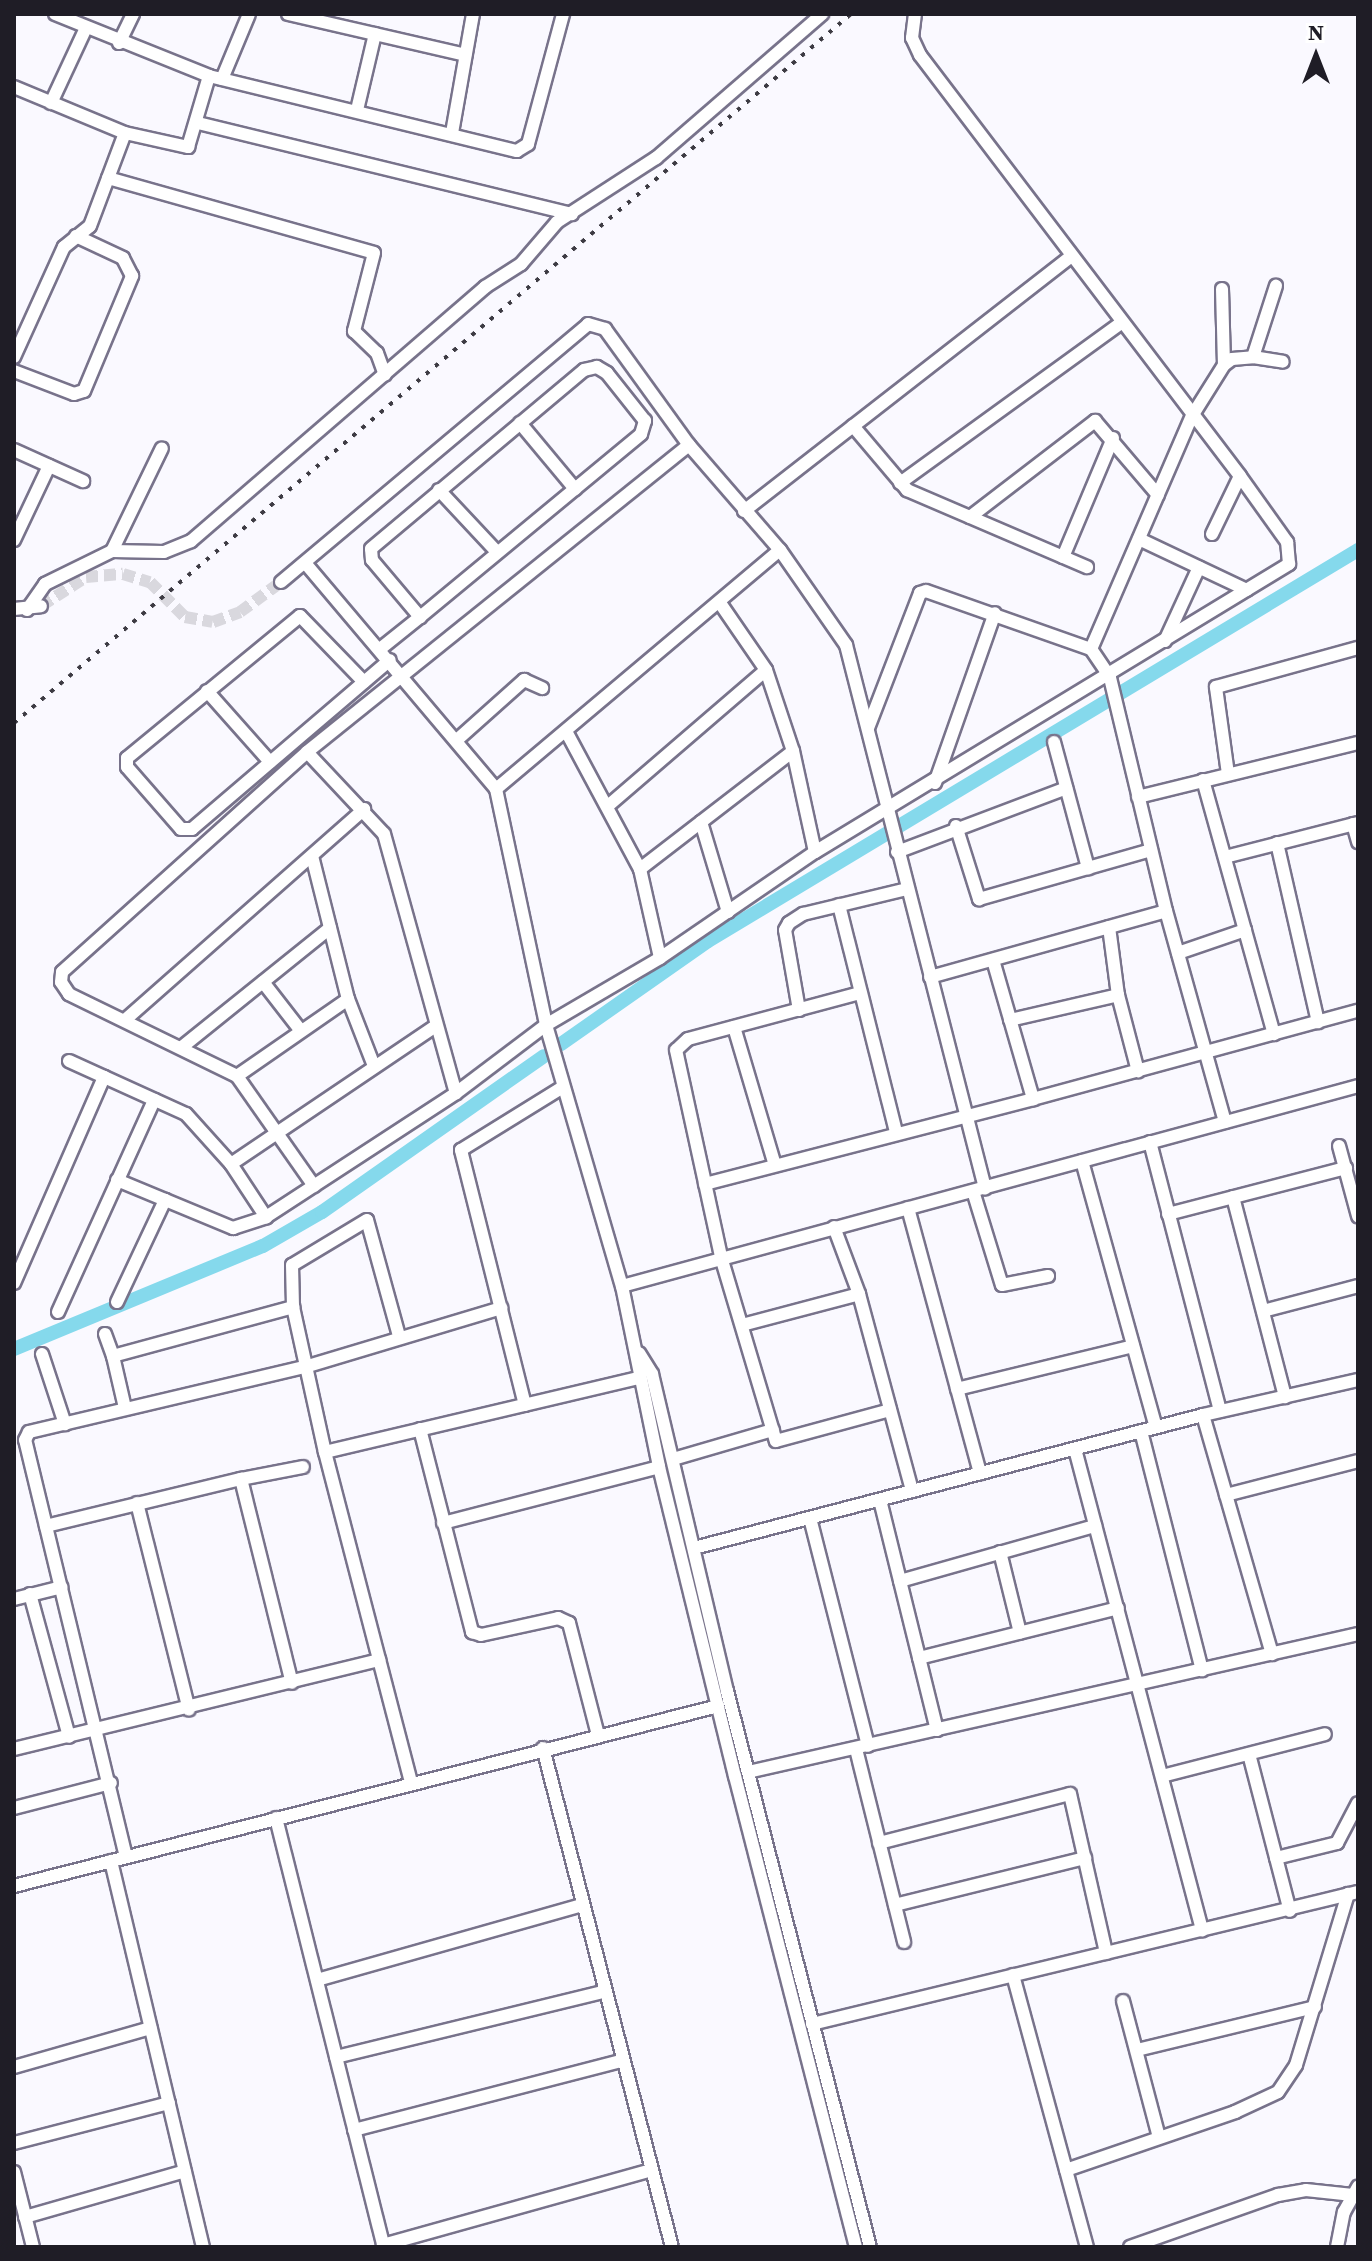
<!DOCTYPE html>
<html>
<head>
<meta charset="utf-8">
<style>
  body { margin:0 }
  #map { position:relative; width:1372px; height:2261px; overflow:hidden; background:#faf9ff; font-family:"Source Serif 4",serif }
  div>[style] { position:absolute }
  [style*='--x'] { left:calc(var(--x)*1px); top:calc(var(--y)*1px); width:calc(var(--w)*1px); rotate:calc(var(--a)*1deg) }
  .canal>* { height:14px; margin:-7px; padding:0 7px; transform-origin:7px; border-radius:7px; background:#85d9ec }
  .minor-tunnel>* { height:12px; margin-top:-6px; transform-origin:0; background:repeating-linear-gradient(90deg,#d9d8de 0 12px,transparent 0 18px) }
  .roads { filter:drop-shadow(2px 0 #78738b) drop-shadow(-2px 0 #78738b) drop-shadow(0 2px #78738b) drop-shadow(0 -2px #78738b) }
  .minor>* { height:12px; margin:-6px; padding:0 6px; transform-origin:6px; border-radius:6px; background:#fff }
  .rail>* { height:4px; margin-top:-2px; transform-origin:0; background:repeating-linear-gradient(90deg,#3d3b43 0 4px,transparent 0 12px) }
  span { translate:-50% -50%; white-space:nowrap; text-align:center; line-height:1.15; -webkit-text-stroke:6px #fff; paint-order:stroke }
  .frame { position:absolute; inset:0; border:16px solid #1f1d26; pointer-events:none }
  .north { position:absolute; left:1276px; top:16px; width:80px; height:80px; -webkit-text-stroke:6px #fff; paint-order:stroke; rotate:0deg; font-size:22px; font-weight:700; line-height:32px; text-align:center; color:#1f1d26 }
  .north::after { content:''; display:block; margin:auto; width:28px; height:36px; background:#1f1d26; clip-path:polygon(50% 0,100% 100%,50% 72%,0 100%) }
</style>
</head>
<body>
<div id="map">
  <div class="canal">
    <i style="--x:561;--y:1044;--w:179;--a:-35"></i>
    <i style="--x:708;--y:941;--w:759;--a:-31.03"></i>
    <i style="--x:14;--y:1349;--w:269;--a:-22.5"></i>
    <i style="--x:263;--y:1246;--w:68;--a:-30"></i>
    <i style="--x:322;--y:1212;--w:271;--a:-35.1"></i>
  </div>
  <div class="minor-tunnel">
    <i style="--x:41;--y:606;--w:54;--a:-32.8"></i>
    <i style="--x:86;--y:577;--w:37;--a:-5"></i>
    <i style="--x:123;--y:574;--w:28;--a:17"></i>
    <i style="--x:150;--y:582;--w:49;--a:45"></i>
    <i style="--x:185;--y:617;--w:28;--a:10"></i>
    <i style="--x:213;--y:622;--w:29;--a:-20"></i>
    <i style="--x:240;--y:612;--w:51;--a:-36.2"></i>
  </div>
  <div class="roads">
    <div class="minor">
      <i style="--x:55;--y:14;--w:166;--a:21.9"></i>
      <i style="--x:209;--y:76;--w:317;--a:13.7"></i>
      <i style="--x:517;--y:151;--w:13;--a:-32"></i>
      <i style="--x:528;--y:144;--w:135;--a:-74.9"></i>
      <i style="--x:288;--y:14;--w:182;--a:13"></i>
      <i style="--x:119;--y:43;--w:32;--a:-64"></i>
      <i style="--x:222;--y:79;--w:70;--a:-67.4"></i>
      <i style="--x:14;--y:87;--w:120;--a:22.5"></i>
      <i style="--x:125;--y:133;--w:65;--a:12.5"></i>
      <i style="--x:188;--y:147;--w:74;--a:-73.5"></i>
      <i style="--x:51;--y:103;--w:83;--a:-65"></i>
      <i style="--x:357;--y:110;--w:78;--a:-76.7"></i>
      <i style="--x:198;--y:123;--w:385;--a:13.7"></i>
      <i style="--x:452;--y:133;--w:121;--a:-80"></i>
      <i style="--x:108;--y:178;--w:276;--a:15.7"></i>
      <i style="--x:374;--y:253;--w:81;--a:104.4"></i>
      <i style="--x:354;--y:331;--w:32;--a:44"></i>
      <i style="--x:377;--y:353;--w:23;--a:70"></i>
      <i style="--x:1222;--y:289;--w:76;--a:88.5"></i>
      <i style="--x:14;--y:357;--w:121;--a:-65.6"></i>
      <i style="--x:64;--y:247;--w:33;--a:-39"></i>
      <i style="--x:90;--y:226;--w:99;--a:-69.4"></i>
      <i style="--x:1253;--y:357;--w:75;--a:-72.1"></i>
      <i style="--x:14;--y:371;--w:64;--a:21"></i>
      <i style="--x:74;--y:394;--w:10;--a:-17"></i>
      <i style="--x:84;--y:391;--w:125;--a:-67.3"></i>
      <i style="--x:132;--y:276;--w:20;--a:-117"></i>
      <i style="--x:123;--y:258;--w:52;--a:-154.9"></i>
      <i style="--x:520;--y:423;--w:86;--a:50.2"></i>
      <i style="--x:853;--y:426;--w:84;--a:49.8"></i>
      <i style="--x:907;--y:490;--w:196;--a:23.2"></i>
      <i style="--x:14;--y:450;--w:76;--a:24.2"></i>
      <i style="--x:900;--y:483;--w:273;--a:-35.9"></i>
      <i style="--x:439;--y:490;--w:85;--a:46.9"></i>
      <i style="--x:744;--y:511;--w:413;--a:-37.9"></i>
      <i style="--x:970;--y:517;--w:158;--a:-37.5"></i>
      <i style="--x:1095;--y:421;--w:97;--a:49.6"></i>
      <i style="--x:1212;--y:534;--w:64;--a:-64.2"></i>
      <i style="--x:1139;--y:539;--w:119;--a:25.3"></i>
      <i style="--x:14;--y:540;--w:82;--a:-64.7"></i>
      <i style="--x:112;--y:551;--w:114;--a:-64.1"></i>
      <i style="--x:1063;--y:557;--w:129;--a:-67.2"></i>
      <i style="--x:306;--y:564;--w:294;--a:49.8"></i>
      <i style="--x:496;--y:789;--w:241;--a:78"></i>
      <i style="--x:546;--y:1025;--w:272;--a:73.8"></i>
      <i style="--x:622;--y:1286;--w:185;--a:78.4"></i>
      <i style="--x:659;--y:1467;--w:318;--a:76.2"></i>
      <i style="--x:735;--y:1776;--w:486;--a:75.6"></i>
      <i style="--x:281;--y:582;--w:401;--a:-40"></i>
      <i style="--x:588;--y:324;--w:18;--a:16"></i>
      <i style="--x:605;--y:329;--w:143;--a:54.1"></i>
      <i style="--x:689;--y:445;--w:139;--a:49.1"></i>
      <i style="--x:780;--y:550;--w:116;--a:55.2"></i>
      <i style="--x:846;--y:645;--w:561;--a:75.64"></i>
      <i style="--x:720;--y:603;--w:81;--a:55.5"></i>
      <i style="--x:766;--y:670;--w:85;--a:71.6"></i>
      <i style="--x:793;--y:751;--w:103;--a:77.7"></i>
      <i style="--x:14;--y:609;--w:27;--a:-6"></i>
      <i style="--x:27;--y:610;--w:32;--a:-55"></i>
      <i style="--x:45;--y:584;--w:75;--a:-26.2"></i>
      <i style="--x:112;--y:551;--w:52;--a:1.1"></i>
      <i style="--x:164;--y:552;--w:29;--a:-22"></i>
      <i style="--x:191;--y:541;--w:389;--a:-40.8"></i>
      <i style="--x:485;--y:287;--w:43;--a:-32.6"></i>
      <i style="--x:521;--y:264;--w:55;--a:-49.4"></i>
      <i style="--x:557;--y:222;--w:118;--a:-32.9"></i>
      <i style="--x:656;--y:158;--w:220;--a:-40.9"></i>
      <i style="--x:1165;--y:641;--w:81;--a:-65.3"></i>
      <i style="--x:380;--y:649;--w:51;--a:-38.7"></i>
      <i style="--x:420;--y:617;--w:287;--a:-39.6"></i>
      <i style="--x:641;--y:434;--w:14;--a:-73"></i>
      <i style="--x:645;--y:421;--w:61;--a:-128.4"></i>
      <i style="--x:607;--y:373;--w:12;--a:-149"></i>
      <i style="--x:597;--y:367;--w:13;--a:167"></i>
      <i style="--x:584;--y:370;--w:278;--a:140"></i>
      <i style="--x:371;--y:549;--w:11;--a:85"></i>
      <i style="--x:372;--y:560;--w:75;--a:49.9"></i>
      <i style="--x:364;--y:682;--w:92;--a:-134.1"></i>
      <i style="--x:300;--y:616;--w:224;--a:140.6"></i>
      <i style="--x:127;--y:758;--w:9;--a:90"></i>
      <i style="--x:127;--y:767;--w:82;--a:48.9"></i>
      <i style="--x:181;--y:829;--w:11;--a:0"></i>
      <i style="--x:192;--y:829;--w:260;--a:-40.5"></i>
      <i style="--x:207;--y:691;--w:95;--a:48.4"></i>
      <i style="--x:868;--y:728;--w:145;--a:-68.9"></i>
      <i style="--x:920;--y:593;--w:6;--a:-18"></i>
      <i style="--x:926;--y:591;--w:175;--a:19.4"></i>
      <i style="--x:567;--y:733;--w:154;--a:61.8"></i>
      <i style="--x:640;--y:869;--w:91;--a:77.3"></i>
      <i style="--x:458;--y:739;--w:89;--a:-41.8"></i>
      <i style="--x:524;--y:680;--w:20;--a:24"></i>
      <i style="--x:1054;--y:742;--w:131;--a:74.9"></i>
      <i style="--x:307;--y:752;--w:112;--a:46.8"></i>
      <i style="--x:384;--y:834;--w:269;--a:74.5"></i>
      <i style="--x:1228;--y:774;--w:88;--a:-97.9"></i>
      <i style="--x:1216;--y:687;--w:147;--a:-15.4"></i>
      <i style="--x:1203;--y:780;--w:264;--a:74.4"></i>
      <i style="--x:935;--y:783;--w:180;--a:-70.6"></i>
      <i style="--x:496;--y:789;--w:371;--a:-40.1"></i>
      <i style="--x:1138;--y:797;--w:227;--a:-13.8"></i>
      <i style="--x:609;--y:805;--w:207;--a:-40.7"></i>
      <i style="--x:701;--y:822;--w:94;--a:73.3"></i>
      <i style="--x:1353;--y:824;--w:19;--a:74"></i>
      <i style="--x:956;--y:826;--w:77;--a:72.5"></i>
      <i style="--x:979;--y:899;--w:179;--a:-15.9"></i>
      <i style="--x:1277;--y:843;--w:184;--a:77.1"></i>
      <i style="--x:897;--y:852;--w:181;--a:-20.7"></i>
      <i style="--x:312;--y:856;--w:147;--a:75.9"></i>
      <i style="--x:348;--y:999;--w:72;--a:68.8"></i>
      <i style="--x:1225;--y:857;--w:137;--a:-14.3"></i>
      <i style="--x:640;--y:869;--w:193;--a:-37.6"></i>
      <i style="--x:839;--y:905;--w:234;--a:75.9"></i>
      <i style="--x:1109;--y:927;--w:69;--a:82.5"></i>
      <i style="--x:1178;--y:953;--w:71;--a:-18.9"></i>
      <i style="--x:993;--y:960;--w:145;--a:73.9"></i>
      <i style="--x:1033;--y:1099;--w:337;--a:-15.2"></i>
      <i style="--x:930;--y:977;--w:245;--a:-15.6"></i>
      <i style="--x:263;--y:982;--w:62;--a:52.2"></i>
      <i style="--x:860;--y:993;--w:178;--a:165"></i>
      <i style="--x:688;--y:1039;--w:16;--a:137"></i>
      <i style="--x:676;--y:1050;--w:212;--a:77.7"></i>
      <i style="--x:721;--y:1257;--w:192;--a:73.4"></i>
      <i style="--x:776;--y:1441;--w:118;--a:-15.2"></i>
      <i style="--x:799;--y:1010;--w:81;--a:-99.9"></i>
      <i style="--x:785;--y:930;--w:8;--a:-60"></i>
      <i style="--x:789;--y:923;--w:17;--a:-33"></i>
      <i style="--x:803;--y:914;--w:107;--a:-13.5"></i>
      <i style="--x:125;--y:1020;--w:319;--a:-41.4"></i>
      <i style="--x:1010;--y:1020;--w:111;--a:-13"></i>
      <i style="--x:1118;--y:995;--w:79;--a:75.3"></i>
      <i style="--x:734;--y:1027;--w:144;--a:73.5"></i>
      <i style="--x:182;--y:1047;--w:190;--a:-38.8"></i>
      <i style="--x:69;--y:1061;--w:128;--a:24.4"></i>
      <i style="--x:186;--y:1114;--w:67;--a:48"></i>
      <i style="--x:231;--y:1164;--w:64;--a:56.6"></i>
      <i style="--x:266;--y:1217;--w:227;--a:-33.1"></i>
      <i style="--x:456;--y:1093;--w:113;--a:-37.1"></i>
      <i style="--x:546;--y:1025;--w:132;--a:-30.4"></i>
      <i style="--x:660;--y:958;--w:188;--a:-34.4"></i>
      <i style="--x:815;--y:852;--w:555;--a:-31.28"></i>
      <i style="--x:1289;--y:564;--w:22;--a:-95"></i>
      <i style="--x:1287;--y:542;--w:81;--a:-125.5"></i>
      <i style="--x:1240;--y:476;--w:529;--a:-127.24"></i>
      <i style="--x:920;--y:55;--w:19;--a:-115"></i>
      <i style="--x:912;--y:38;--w:24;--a:-83"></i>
      <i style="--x:237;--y:1076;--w:135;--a:-34.7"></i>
      <i style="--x:1225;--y:1122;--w:219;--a:-105.6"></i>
      <i style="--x:1166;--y:911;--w:241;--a:-103.5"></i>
      <i style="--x:1110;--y:677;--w:34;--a:-124"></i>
      <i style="--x:1091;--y:649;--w:254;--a:-66.6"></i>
      <i style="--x:1192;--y:416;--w:60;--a:-57.9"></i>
      <i style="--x:1224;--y:365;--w:10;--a:-37"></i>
      <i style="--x:1232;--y:359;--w:21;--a:-5"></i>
      <i style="--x:1253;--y:357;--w:30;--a:9"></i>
      <i style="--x:1150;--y:1142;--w:278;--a:75.4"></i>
      <i style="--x:1339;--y:1146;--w:73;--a:74.8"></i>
      <i style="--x:1082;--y:1161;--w:276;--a:74.5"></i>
      <i style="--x:231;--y:1164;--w:245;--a:-34"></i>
      <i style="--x:117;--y:1180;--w:126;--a:22.5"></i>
      <i style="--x:233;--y:1228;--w:35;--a:-18"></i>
      <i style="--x:705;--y:1184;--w:339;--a:-14.5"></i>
      <i style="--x:314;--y:1186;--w:134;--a:-125"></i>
      <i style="--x:237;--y:1076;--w:187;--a:-154"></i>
      <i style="--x:69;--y:994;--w:14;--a:-124"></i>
      <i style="--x:61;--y:982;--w:10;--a:-84"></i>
      <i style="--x:62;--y:972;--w:329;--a:-41.9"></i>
      <i style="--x:307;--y:752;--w:490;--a:-38.8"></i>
      <i style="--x:973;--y:1191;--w:98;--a:72.9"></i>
      <i style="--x:1002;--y:1285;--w:47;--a:-11.1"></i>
      <i style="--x:1233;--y:1197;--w:207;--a:75.4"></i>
      <i style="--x:908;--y:1208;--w:275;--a:74.8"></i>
      <i style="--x:1168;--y:1214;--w:184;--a:-14.5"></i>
      <i style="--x:834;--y:1227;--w:72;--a:69.5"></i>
      <i style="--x:14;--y:1283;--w:225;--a:-66.4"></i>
      <i style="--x:622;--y:1286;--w:763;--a:-15.2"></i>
      <i style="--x:117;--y:1302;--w:113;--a:-64.8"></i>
      <i style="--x:1263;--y:1311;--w:98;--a:-14.7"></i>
      <i style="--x:58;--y:1312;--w:233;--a:-65.6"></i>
      <i style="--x:742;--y:1325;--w:121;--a:-14.8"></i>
      <i style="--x:859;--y:1294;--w:204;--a:74.9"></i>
      <i style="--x:105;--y:1334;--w:23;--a:70"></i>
      <i style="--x:399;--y:1336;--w:120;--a:-105.4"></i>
      <i style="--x:367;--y:1220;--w:87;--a:149"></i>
      <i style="--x:292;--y:1265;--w:42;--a:88.6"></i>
      <i style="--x:293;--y:1307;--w:148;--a:77.6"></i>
      <i style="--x:325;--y:1452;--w:341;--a:75.4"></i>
      <i style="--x:639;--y:1353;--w:25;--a:58"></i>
      <i style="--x:652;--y:1374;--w:326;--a:76.7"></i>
      <i style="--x:727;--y:1691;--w:574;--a:75.58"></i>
      <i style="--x:42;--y:1354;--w:74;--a:71.8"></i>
      <i style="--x:957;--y:1389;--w:181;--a:-13.7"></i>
      <i style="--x:525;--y:1405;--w:263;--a:-104.1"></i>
      <i style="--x:461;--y:1150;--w:120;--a:-31.7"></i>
      <i style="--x:125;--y:1408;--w:53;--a:-103"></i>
      <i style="--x:113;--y:1356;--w:187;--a:-15.2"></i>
      <i style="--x:1203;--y:1415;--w:249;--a:73.9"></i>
      <i style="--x:420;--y:1429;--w:210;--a:75.6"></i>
      <i style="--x:472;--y:1632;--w:9;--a:18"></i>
      <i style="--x:481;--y:1635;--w:79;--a:-12.4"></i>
      <i style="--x:558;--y:1618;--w:12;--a:24"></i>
      <i style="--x:569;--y:1623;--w:116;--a:75.5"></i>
      <i style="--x:1141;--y:1431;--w:247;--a:75.7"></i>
      <i style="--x:1075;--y:1449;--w:498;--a:75.2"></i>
      <i style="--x:325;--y:1452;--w:323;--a:-13.3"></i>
      <i style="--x:673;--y:1459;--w:104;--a:-16.2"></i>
      <i style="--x:241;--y:1479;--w:63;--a:-11"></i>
      <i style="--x:1226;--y:1495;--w:136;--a:-14.4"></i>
      <i style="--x:880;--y:1500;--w:237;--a:76.1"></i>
      <i style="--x:137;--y:1503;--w:213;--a:75.9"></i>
      <i style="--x:810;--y:1518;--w:235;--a:75.7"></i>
      <i style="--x:443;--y:1523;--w:223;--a:-14.5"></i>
      <i style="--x:46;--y:1526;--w:201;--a:-13.6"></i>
      <i style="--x:241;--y:1479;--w:210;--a:76"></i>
      <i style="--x:694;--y:1548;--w:526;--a:-14.64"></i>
      <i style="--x:1203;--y:1415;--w:159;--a:-12.7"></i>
      <i style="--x:1000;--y:1552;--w:83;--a:76.1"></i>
      <i style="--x:900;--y:1581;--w:203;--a:-15.8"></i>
      <i style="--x:30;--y:1594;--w:148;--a:74.7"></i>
      <i style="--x:14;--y:1599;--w:49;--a:-14"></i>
      <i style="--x:919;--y:1658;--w:205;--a:-14.1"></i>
      <i style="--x:543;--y:1748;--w:515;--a:75.51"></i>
      <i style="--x:14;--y:1749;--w:376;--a:-13.7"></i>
      <i style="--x:856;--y:1749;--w:199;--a:76"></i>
      <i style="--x:1249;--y:1754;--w:162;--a:75.4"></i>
      <i style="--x:748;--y:1772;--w:625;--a:-12.75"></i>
      <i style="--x:1162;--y:1776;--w:168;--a:-14.4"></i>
      <i style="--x:14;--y:1808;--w:100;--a:-14.5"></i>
      <i style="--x:276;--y:1818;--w:442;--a:75.9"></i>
      <i style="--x:879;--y:1843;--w:197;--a:-14.4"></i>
      <i style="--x:1070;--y:1794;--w:163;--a:77.2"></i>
      <i style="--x:126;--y:1857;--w:429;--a:-103.6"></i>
      <i style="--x:25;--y:1440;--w:9;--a:-63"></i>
      <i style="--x:29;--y:1432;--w:287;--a:-13.3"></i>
      <i style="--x:308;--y:1366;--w:202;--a:-16.7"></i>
      <i style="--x:1276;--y:1858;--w:63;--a:-13.8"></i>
      <i style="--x:1337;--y:1843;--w:45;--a:-62.3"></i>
      <i style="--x:111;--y:1861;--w:397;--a:76.6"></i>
      <i style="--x:14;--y:1886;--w:727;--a:-14.34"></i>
      <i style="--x:895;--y:1905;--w:196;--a:-13.9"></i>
      <i style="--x:1013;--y:1975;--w:282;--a:74.8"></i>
      <i style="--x:317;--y:1980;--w:275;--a:-15.8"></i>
      <i style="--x:1123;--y:2001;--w:141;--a:75.2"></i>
      <i style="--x:812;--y:2024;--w:562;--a:-13.59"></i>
      <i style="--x:1137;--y:2050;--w:183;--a:-13.6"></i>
      <i style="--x:336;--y:2057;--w:274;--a:-13.7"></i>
      <i style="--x:14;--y:2067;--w:142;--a:-15.9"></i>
      <i style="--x:354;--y:2130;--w:276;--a:-14.5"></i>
      <i style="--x:14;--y:2143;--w:160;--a:-14.5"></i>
      <i style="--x:1066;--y:2170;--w:179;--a:-18.9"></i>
      <i style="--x:1235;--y:2112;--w:47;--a:-24.9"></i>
      <i style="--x:1278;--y:2092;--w:32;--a:-56"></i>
      <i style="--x:1296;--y:2065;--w:179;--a:-73.1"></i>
      <i style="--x:14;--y:2172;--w:77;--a:75.8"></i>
      <i style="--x:25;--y:2217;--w:166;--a:-16"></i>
      <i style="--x:383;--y:2245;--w:278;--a:-15.6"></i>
      <i style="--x:1130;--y:2247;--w:157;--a:-19.4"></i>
      <i style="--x:1278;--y:2195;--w:28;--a:-10"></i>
      <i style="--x:1306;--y:2190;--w:47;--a:6.1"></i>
      <i style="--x:1337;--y:2247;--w:36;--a:-79"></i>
      <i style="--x:1344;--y:2212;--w:29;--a:-61"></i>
    </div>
  </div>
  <div class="rail">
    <i style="--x:14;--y:723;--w:1097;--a:-40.27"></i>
  </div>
  <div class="frame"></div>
  <div class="north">N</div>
</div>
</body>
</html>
